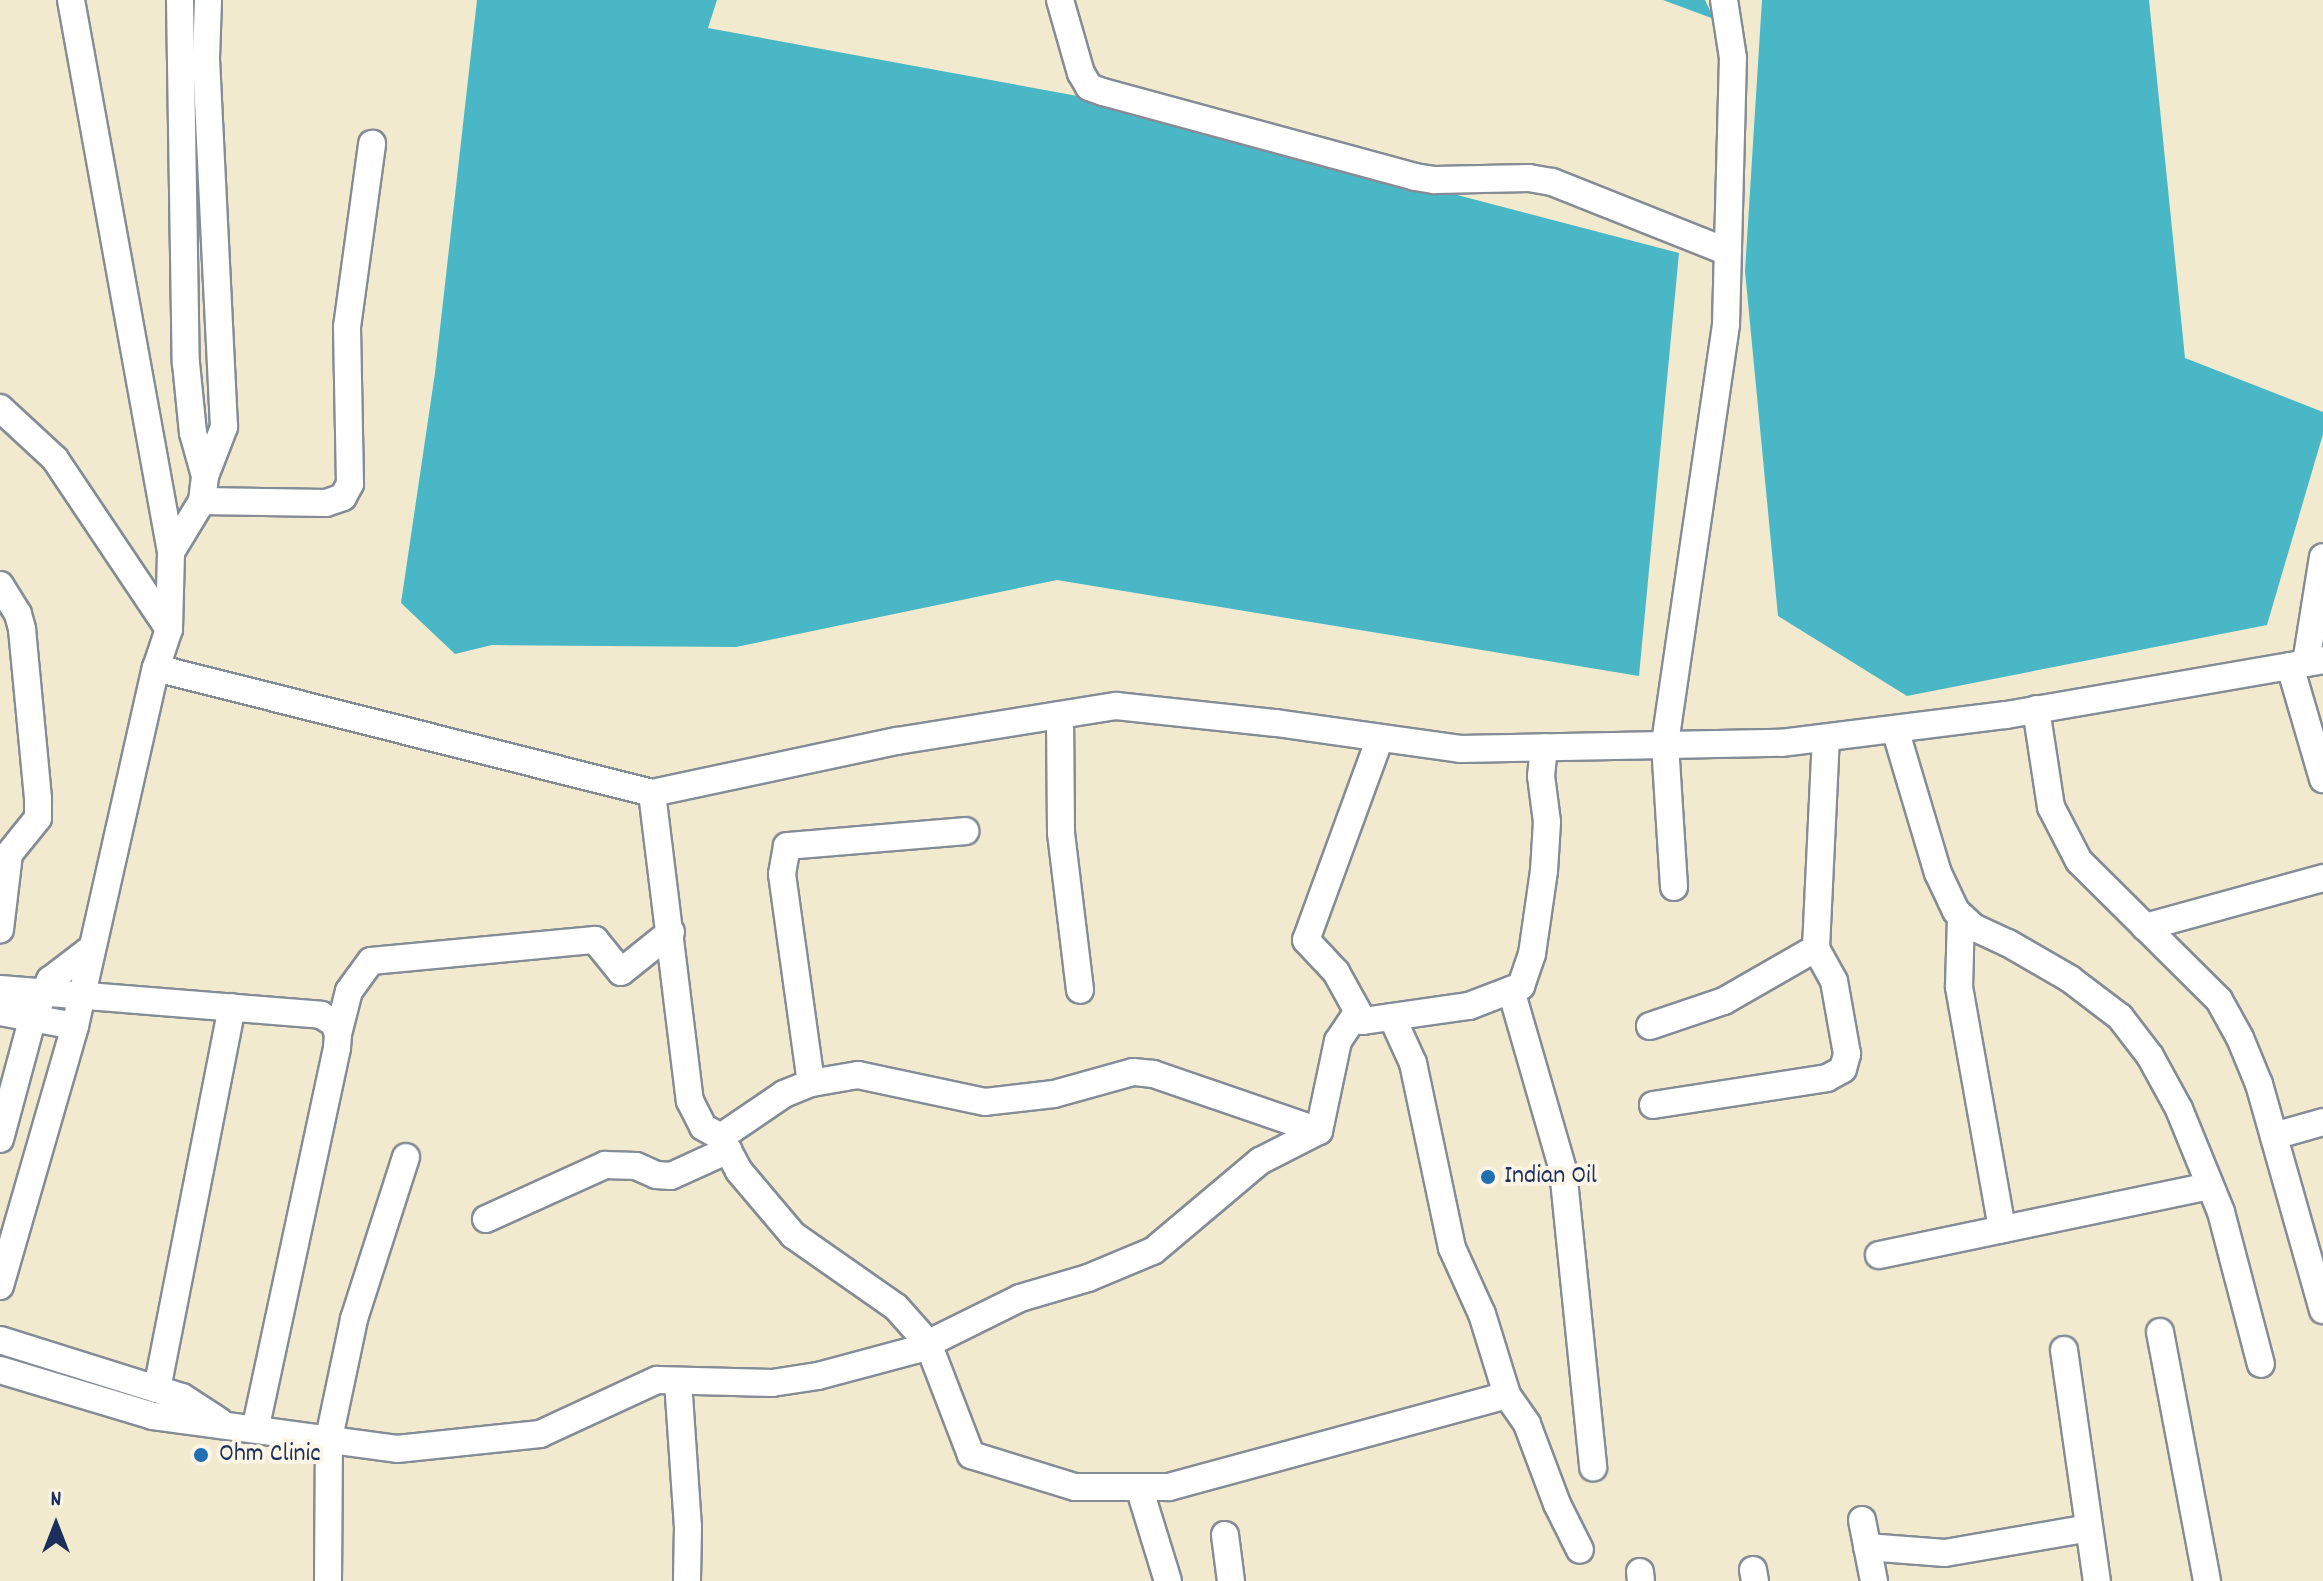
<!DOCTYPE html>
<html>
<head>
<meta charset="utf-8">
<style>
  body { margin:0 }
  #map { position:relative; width:2323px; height:1581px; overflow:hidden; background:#f1eace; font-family:Dekko,sans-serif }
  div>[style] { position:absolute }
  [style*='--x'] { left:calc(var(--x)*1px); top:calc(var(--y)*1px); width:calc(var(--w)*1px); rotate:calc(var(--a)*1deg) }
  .water>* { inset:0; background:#4ab7c6 }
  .roads { filter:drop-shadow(2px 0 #868c96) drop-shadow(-2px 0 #868c96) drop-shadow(0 2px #868c96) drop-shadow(0 -2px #868c96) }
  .minor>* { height:26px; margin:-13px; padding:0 13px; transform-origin:13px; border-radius:13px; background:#fff }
  .dots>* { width:22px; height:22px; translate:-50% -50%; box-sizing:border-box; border:4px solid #fcf5e5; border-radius:50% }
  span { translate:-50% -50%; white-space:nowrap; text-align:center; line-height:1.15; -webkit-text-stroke:8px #fcf5e5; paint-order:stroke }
  .poi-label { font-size:26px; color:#1b2f5e }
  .left { translate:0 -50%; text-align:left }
  .north { position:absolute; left:16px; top:1485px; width:80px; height:80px; -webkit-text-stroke:6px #fcf5e5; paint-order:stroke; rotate:0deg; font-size:22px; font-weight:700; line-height:32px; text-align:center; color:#1b2f5e }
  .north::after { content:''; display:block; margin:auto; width:28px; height:36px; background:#1b2f5e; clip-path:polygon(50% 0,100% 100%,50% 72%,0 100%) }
</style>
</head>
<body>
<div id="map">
  <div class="water">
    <i style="clip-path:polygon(477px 0,717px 0,708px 28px,1083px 97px,1679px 253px,1639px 676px,1057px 580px,736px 647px,492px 645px,455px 654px,401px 603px,435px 373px)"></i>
    <i style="clip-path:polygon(1663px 0,1705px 0,1714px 19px)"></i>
    <i style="clip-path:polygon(1762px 0,2149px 0,2185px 358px,2323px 412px,2323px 434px,2267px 625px,1907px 696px,1778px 616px,1745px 271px)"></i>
  </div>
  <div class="roads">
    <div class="minor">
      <i style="--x:71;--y:0;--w:561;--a:79.73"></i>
      <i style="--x:180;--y:0;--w:363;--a:89.1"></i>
      <i style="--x:186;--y:363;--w:70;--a:84.3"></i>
      <i style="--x:193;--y:433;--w:45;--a:74.4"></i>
      <i style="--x:1060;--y:0;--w:76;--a:74"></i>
      <i style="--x:1081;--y:73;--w:16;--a:60"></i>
      <i style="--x:1089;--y:87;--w:15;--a:20"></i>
      <i style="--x:1103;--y:92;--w:323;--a:15.2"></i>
      <i style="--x:1415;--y:177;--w:20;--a:9"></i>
      <i style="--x:1435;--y:180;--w:94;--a:-1.2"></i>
      <i style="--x:1529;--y:178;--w:23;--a:10"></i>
      <i style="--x:1552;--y:182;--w:189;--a:21.7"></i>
      <i style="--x:0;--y:408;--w:75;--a:42.8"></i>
      <i style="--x:55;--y:459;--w:205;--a:56.2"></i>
      <i style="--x:202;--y:501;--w:124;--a:0.9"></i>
      <i style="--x:326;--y:503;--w:18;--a:-19"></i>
      <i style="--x:343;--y:497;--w:15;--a:-62"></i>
      <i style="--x:350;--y:484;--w:157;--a:-91.1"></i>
      <i style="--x:347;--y:327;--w:185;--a:-82.2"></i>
      <i style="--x:0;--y:585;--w:34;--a:58"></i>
      <i style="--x:18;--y:614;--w:16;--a:75"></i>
      <i style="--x:22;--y:629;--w:171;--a:84.6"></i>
      <i style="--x:38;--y:799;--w:19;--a:90"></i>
      <i style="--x:38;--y:818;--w:46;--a:128.9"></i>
      <i style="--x:9;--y:854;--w:76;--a:96.8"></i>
      <i style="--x:2306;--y:663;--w:107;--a:-80.9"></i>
      <i style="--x:2290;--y:666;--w:118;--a:73.7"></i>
      <i style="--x:156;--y:668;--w:512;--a:14.14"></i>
      <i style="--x:652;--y:793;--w:250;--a:-12"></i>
      <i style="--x:897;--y:741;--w:222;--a:-9.1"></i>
      <i style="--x:1116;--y:706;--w:161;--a:6.1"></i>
      <i style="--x:1276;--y:723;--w:186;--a:8"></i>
      <i style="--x:1460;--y:749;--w:321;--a:-1.1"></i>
      <i style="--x:1781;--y:743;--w:227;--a:-7.1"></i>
      <i style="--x:2006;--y:715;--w:322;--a:-9.8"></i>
      <i style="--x:2036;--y:709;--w:99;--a:81.3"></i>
      <i style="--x:2051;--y:807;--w:61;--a:62.6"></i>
      <i style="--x:2079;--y:861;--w:197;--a:44.8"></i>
      <i style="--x:2219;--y:1000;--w:43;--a:61.1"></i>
      <i style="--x:2240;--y:1038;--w:50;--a:67.6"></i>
      <i style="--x:2259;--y:1084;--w:235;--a:74.2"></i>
      <i style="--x:1060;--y:715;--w:118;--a:89.5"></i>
      <i style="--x:1061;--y:833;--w:158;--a:83.1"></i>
      <i style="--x:1895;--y:729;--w:150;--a:73.4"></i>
      <i style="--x:1938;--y:873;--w:42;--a:64.7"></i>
      <i style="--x:1956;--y:911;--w:23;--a:43"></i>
      <i style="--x:1973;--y:927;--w:38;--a:25"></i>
      <i style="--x:2008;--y:943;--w:72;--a:30.1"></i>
      <i style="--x:2070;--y:979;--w:63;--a:37.2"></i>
      <i style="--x:2120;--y:1017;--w:49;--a:52.4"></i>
      <i style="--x:2150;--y:1056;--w:60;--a:61.3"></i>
      <i style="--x:2179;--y:1109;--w:111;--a:67.8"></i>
      <i style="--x:2221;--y:1212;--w:157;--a:75.3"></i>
      <i style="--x:1380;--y:738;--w:215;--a:110.1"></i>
      <i style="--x:1306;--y:940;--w:44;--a:46.8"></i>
      <i style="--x:1336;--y:972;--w:56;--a:61.1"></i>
      <i style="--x:1363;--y:1021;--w:107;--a:-8.1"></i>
      <i style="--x:1469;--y:1006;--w:56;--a:-21"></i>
      <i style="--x:1521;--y:986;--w:34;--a:-71"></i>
      <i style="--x:1532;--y:954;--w:84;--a:-81.8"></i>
      <i style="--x:1544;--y:871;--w:49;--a:-86.5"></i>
      <i style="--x:1547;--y:822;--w:46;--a:-97.4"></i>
      <i style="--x:1541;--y:776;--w:29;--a:-84"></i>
      <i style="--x:652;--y:793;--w:310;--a:83"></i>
      <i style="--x:690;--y:1101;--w:29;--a:63"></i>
      <i style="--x:703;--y:1127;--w:21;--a:29"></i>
      <i style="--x:1674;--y:887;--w:144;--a:-93.6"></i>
      <i style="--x:1665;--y:743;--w:423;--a:-81.7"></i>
      <i style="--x:1726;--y:324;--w:266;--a:-88.5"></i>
      <i style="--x:1733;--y:58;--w:59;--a:-98.8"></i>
      <i style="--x:1961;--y:916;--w:71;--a:91.6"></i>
      <i style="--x:1959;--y:987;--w:246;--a:79.9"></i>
      <i style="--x:2145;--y:927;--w:185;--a:-15.4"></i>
      <i style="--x:0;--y:989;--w:322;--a:4.6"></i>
      <i style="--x:321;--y:1015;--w:15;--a:32"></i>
      <i style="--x:334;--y:1023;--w:12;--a:70"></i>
      <i style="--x:338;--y:1034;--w:14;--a:94"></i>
      <i style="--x:337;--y:1048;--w:390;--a:102.1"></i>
      <i style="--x:1511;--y:990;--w:187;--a:73.9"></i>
      <i style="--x:1563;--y:1170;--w:299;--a:84.2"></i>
      <i style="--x:0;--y:1012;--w:76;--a:10.6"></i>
      <i style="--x:1392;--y:1017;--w:51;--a:65.5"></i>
      <i style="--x:1413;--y:1063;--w:189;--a:78.1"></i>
      <i style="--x:1452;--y:1248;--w:72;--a:65.6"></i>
      <i style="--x:1482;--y:1314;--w:85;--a:72.8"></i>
      <i style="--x:1507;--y:1395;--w:35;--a:55"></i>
      <i style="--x:1527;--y:1424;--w:85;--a:69.4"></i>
      <i style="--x:1557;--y:1504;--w:51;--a:63.4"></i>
      <i style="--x:1650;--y:1026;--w:78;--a:-18.7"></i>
      <i style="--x:1724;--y:1001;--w:106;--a:-29.9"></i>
      <i style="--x:1816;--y:948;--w:210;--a:-87.3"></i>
      <i style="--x:338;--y:1034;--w:44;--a:-75.7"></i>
      <i style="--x:349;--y:991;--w:37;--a:-54"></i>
      <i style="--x:371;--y:961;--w:225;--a:-5.4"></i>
      <i style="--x:595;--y:940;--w:41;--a:50.9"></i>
      <i style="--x:621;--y:972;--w:64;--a:-38.7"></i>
      <i style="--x:811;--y:1083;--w:211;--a:-97.9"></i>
      <i style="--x:782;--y:874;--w:28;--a:-80"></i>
      <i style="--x:787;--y:846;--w:179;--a:-4.8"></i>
      <i style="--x:1653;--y:1105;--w:176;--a:-8.8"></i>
      <i style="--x:1827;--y:1078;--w:18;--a:-29"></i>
      <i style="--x:1843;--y:1069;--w:16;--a:-75"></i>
      <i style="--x:1847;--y:1054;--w:74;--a:-100.1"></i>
      <i style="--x:1834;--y:981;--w:38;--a:-119"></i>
      <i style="--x:1319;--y:1131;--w:176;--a:-161"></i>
      <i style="--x:1153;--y:1074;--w:20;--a:-174"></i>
      <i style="--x:1133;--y:1072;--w:82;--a:164.4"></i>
      <i style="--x:1054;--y:1094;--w:69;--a:173.4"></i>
      <i style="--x:985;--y:1102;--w:130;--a:-168"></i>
      <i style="--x:858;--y:1075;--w:48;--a:170.3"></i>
      <i style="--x:811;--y:1083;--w:29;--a:158"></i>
      <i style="--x:784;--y:1094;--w:76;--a:145.7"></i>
      <i style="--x:721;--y:1137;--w:38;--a:62"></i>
      <i style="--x:739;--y:1171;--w:84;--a:49.8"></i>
      <i style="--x:793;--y:1235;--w:126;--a:35"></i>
      <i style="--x:896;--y:1307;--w:48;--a:48.4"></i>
      <i style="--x:928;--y:1343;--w:120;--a:69"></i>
      <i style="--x:971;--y:1455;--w:109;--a:17.1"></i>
      <i style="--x:1075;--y:1487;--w:94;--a:0"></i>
      <i style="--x:1169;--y:1487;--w:350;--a:-15.2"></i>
      <i style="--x:2274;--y:1136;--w:51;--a:-15.9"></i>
      <i style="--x:0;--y:1139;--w:126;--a:-74.9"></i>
      <i style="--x:33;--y:1017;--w:41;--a:-65.3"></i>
      <i style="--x:50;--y:980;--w:53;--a:-37.3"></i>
      <i style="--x:486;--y:1219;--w:131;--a:-24.4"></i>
      <i style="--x:605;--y:1165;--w:31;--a:2"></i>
      <i style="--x:636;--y:1166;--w:22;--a:24"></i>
      <i style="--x:656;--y:1175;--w:15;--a:4"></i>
      <i style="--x:671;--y:1176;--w:63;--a:-24.5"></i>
      <i style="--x:1879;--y:1255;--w:338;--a:-11.8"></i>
      <i style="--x:0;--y:1286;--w:271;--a:-73.9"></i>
      <i style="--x:75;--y:1026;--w:367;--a:-77.3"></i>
      <i style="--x:156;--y:668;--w:41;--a:-71.6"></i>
      <i style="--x:169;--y:629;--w:77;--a:-88.5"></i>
      <i style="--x:171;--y:552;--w:60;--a:-58.7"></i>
      <i style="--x:202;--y:501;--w:25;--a:-83"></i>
      <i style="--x:205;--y:476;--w:53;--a:-68.8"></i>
      <i style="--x:224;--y:427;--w:369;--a:-92.8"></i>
      <i style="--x:206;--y:58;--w:58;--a:-88"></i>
      <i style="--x:2160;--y:1332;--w:253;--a:79.3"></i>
      <i style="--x:0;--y:1340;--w:191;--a:17.4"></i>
      <i style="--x:182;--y:1397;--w:44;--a:33"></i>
      <i style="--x:2064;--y:1350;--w:233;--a:81.9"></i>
      <i style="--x:0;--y:1370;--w:160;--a:16.7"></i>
      <i style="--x:153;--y:1416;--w:246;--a:7.7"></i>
      <i style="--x:397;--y:1449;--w:144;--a:-6"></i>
      <i style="--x:540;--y:1434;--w:129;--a:-24.8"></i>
      <i style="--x:657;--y:1380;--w:115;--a:1.5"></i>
      <i style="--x:772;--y:1383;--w:47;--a:-8.7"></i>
      <i style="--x:818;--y:1376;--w:100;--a:-15"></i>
      <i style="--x:915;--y:1350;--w:117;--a:-26.3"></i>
      <i style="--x:1020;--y:1298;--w:71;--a:-16.4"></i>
      <i style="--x:1088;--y:1278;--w:70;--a:-22.6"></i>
      <i style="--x:1153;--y:1251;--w:140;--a:-40.1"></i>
      <i style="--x:1260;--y:1161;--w:66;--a:-27"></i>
      <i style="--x:1319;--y:1131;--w:92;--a:-78.1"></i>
      <i style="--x:1338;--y:1041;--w:34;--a:-56"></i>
      <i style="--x:678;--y:1381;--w:146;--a:86.1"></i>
      <i style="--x:688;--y:1527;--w:54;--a:91.1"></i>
      <i style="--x:157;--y:1389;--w:389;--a:-78.9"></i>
      <i style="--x:1139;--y:1487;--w:98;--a:72.9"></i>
      <i style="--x:1862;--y:1520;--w:62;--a:78.9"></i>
      <i style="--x:1225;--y:1535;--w:46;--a:82.6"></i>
      <i style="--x:1867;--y:1547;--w:78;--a:4.4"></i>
      <i style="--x:1945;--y:1553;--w:146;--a:-9.8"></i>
      <i style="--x:1753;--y:1570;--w:11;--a:80"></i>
      <i style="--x:1640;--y:1572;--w:9;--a:84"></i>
      <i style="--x:328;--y:1581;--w:143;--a:-89.6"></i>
      <i style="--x:329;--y:1438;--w:122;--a:-78.1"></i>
      <i style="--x:354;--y:1319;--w:170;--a:-72.2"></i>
    </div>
  </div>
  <div class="dots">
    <i style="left:1488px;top:1177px;background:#1f6fb2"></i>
    <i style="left:201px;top:1455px;background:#1f6fb2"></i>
  </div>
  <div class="poi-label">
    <span class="left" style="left:1504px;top:1177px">Indian Oil</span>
    <span class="left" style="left:219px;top:1455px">Ohm Clinic</span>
  </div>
  <div class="north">N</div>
</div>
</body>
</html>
